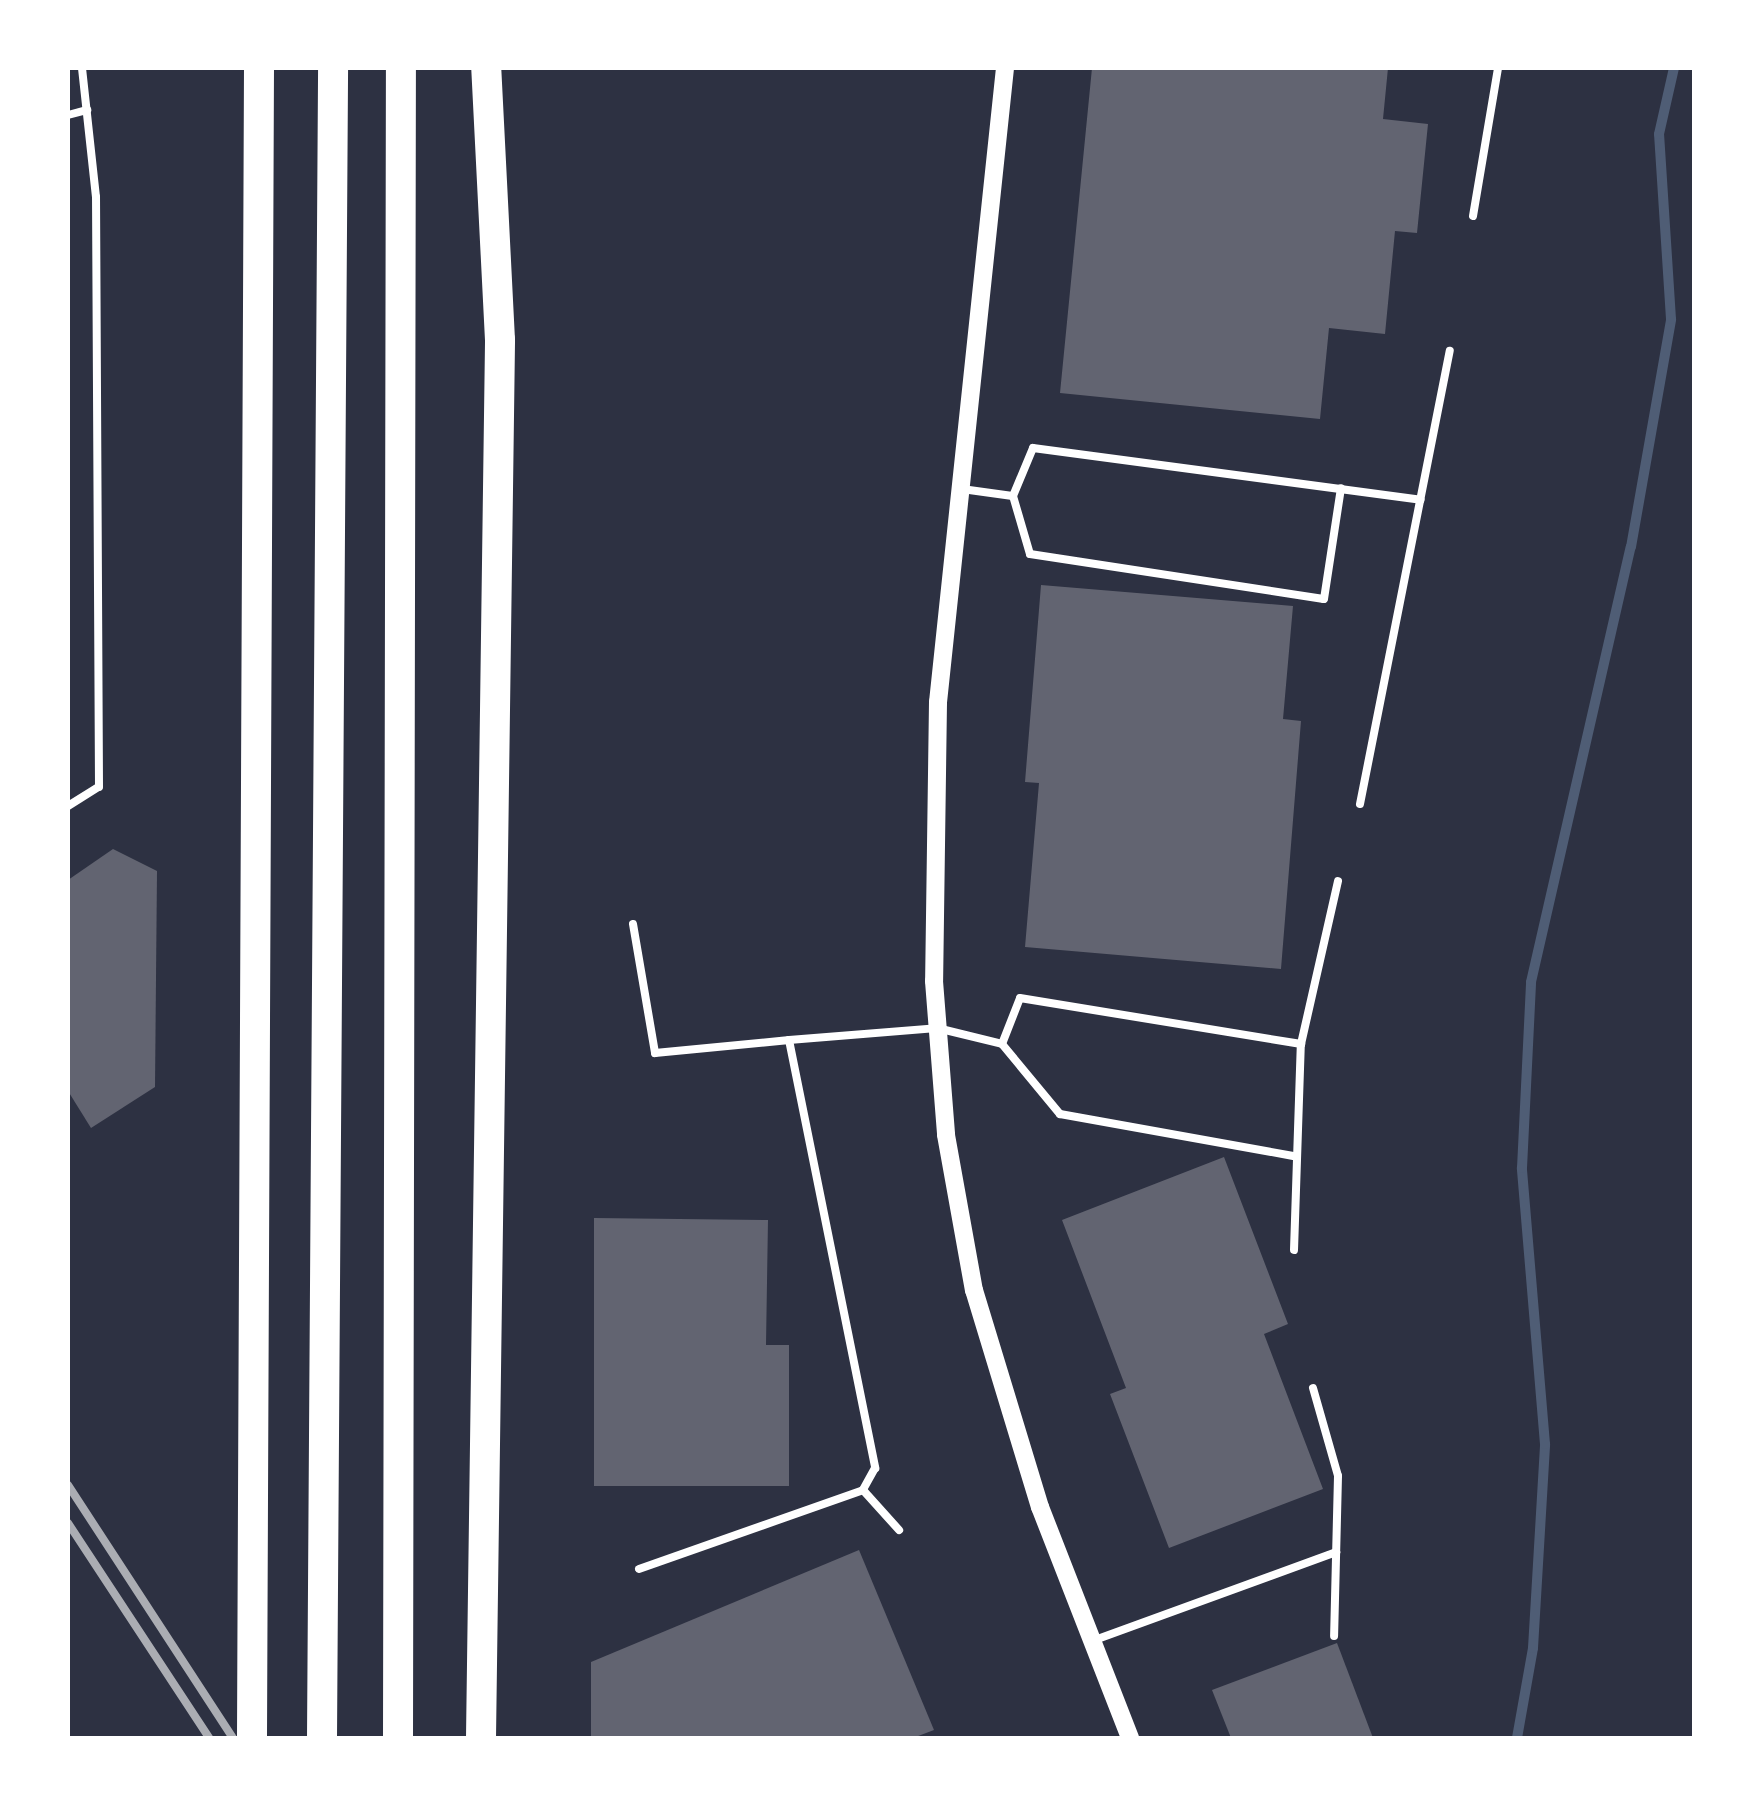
<!DOCTYPE html>
<html>
<head>
<meta charset="utf-8">
<style>
  body { margin:0 }
  #map { position:relative; width:1762px; height:1806px; overflow:hidden; background:#2d3142; font-family:"Sofia Sans Condensed",sans-serif }
  div>[style] { position:absolute }
  [style*='--x'] { left:calc(var(--x)*1px); top:calc(var(--y)*1px); width:calc(var(--w)*1px); rotate:calc(var(--a)*1deg) }
  .stream>* { height:10px; margin:-5px; padding:0 5px; transform-origin:5px; border-radius:5px; background:#4f5d75 }
  .building>* { inset:0; background:#626471 }
  .service>* { height:8px; margin:-4px; padding:0 4px; transform-origin:4px; border-radius:4px; background:#fff }
  .tertiary>* { height:18px; margin:-9px; padding:0 9px; transform-origin:9px; border-radius:9px; background:#fff }
  .motorway>* { height:30px; margin:-15px; padding:0 15px; transform-origin:15px; border-radius:15px; background:#fff }
  .rail>* { height:8px; margin:-4px; padding:0 4px; transform-origin:4px; border-radius:4px; background:#abadb3 }
  span { translate:-50% -50%; white-space:nowrap; text-align:center; line-height:1.15; -webkit-text-stroke:8px #fff; paint-order:stroke }
  .frame { position:absolute; inset:0; border:70px solid #fff; pointer-events:none }
</style>
</head>
<body>
<div id="map">
  <div class="stream">
    <i style="--x:1517;--y:1738;--w:91;--a:-79.9"></i>
    <i style="--x:1533;--y:1648;--w:204;--a:-86.6"></i>
    <i style="--x:1545;--y:1444;--w:277;--a:-94.8"></i>
    <i style="--x:1522;--y:1168;--w:186;--a:-87.2"></i>
    <i style="--x:1531;--y:982;--w:446;--a:-77.1"></i>
    <i style="--x:1631;--y:547;--w:231;--a:-80"></i>
    <i style="--x:1671;--y:319;--w:185;--a:-93.7"></i>
    <i style="--x:1659;--y:134;--w:68;--a:-77.2"></i>
  </div>
  <div class="building">
    <i style="clip-path:polygon(1092px 68px,1388px 68px,1383px 119px,1428px 124px,1417px 233px,1395px 231px,1385px 334px,1329px 328px,1320px 419px,1060px 393px)"></i>
    <i style="clip-path:polygon(1041px 585px,1293px 606px,1283px 719px,1301px 721px,1281px 969px,1025px 947px,1039px 783px,1025px 782px)"></i>
    <i style="clip-path:polygon(113px 849px,157px 871px,155px 1087px,91px 1128px,68px 1091px,68px 880px)"></i>
    <i style="clip-path:polygon(1224px 1157px,1288px 1324px,1264px 1334px,1323px 1489px,1169px 1548px,1110px 1394px,1126px 1388px,1062px 1220px)"></i>
    <i style="clip-path:polygon(594px 1218px,768px 1220px,766px 1345px,789px 1345px,789px 1486px,594px 1486px)"></i>
    <i style="clip-path:polygon(859px 1550px,934px 1730px,913px 1738px,591px 1738px,591px 1662px)"></i>
    <i style="clip-path:polygon(1337px 1643px,1373px 1738px,1231px 1738px,1212px 1690px)"></i>
  </div>
  <div class="service">
    <i style="--x:68;--y:115;--w:20;--a:-15"></i>
    <i style="--x:1473;--y:216;--w:150;--a:-80.4"></i>
    <i style="--x:962;--y:489;--w:51;--a:7.8"></i>
    <i style="--x:1013;--y:496;--w:60;--a:73.7"></i>
    <i style="--x:1030;--y:554;--w:297;--a:8.7"></i>
    <i style="--x:1324;--y:599;--w:112;--a:-81.3"></i>
    <i style="--x:1013;--y:496;--w:52;--a:-67.4"></i>
    <i style="--x:1033;--y:448;--w:391;--a:7.6"></i>
    <i style="--x:1360;--y:804;--w:462;--a:-78.8"></i>
    <i style="--x:68;--y:806;--w:36;--a:-32"></i>
    <i style="--x:99;--y:787;--w:590;--a:-90.29"></i>
    <i style="--x:96;--y:197;--w:130;--a:-96.2"></i>
    <i style="--x:633;--y:924;--w:131;--a:80.3"></i>
    <i style="--x:655;--y:1053;--w:135;--a:-5.5"></i>
    <i style="--x:789;--y:1040;--w:437;--a:78.6"></i>
    <i style="--x:875;--y:1468;--w:25;--a:119"></i>
    <i style="--x:789;--y:1040;--w:148;--a:-4.6"></i>
    <i style="--x:937;--y:1028;--w:67;--a:13.8"></i>
    <i style="--x:1002;--y:1044;--w:91;--a:50.4"></i>
    <i style="--x:1060;--y:1114;--w:237;--a:10.2"></i>
    <i style="--x:1002;--y:1044;--w:49;--a:-68.6"></i>
    <i style="--x:1020;--y:998;--w:285;--a:9.3"></i>
    <i style="--x:1294;--y:1250;--w:206;--a:-88.1"></i>
    <i style="--x:1301;--y:1044;--w:167;--a:-77.2"></i>
    <i style="--x:1313;--y:1388;--w:91;--a:74.1"></i>
    <i style="--x:1338;--y:1476;--w:160;--a:91.4"></i>
    <i style="--x:639;--y:1569;--w:238;--a:-19.4"></i>
    <i style="--x:863;--y:1490;--w:54;--a:48"></i>
    <i style="--x:1092;--y:1641;--w:260;--a:-20"></i>
  </div>
  <div class="tertiary">
    <i style="--x:1005;--y:68;--w:638;--a:96.03"></i>
    <i style="--x:938;--y:702;--w:279;--a:90.8"></i>
    <i style="--x:934;--y:981;--w:154;--a:85.5"></i>
    <i style="--x:946;--y:1135;--w:158;--a:79.8"></i>
    <i style="--x:974;--y:1290;--w:227;--a:73.1"></i>
    <i style="--x:1040;--y:1507;--w:248;--a:68.7"></i>
  </div>
  <div class="motorway">
    <i style="--x:252;--y:1738;--w:1670;--a:-89.76"></i>
    <i style="--x:322;--y:1738;--w:1670;--a:-89.62"></i>
    <i style="--x:398;--y:1738;--w:1670;--a:-89.9"></i>
    <i style="--x:481;--y:1738;--w:1398;--a:-89.22"></i>
    <i style="--x:500;--y:340;--w:272;--a:-92.9"></i>
  </div>
  <div class="rail">
    <i style="--x:68;--y:1485;--w:302;--a:56.9"></i>
    <i style="--x:68;--y:1523;--w:257;--a:56.7"></i>
  </div>
  <div class="frame"></div>
</div>
</body>
</html>
